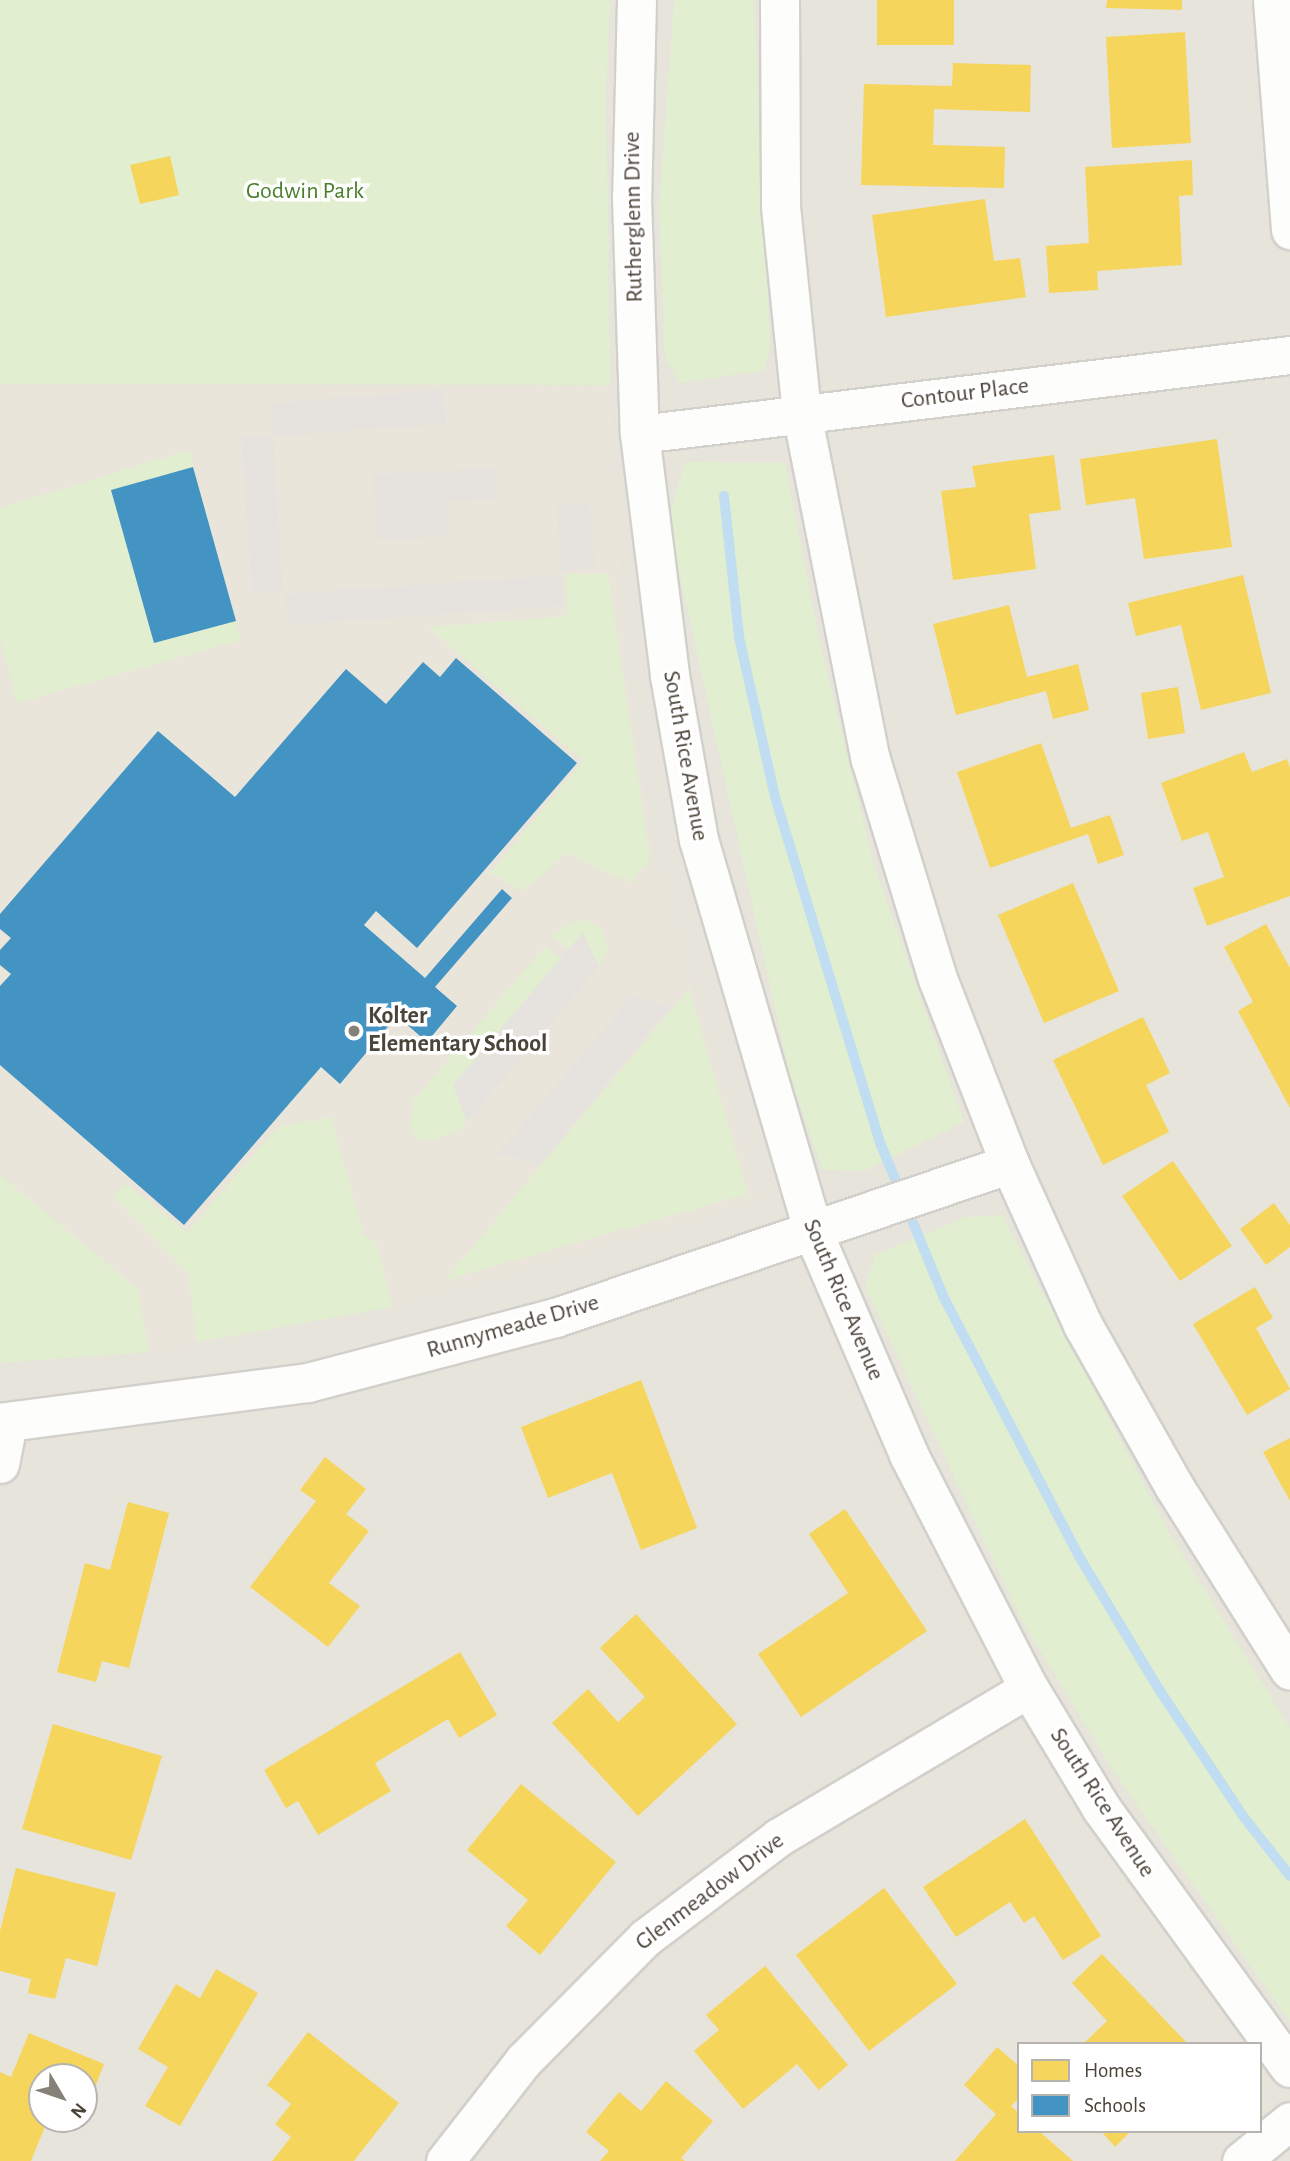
<!DOCTYPE html>
<html>
<head>
<meta charset="utf-8">
<style>
  body { margin:0 }
  #map { position:relative; width:1290px; height:2161px; overflow:hidden; background:#f4f2ee; font-family:"Alegreya Sans",sans-serif }
  div>[style] { position:absolute }
  [style*='--x'] { left:calc(var(--x)*1px); top:calc(var(--y)*1px); width:calc(var(--w)*1px); rotate:calc(var(--a)*1deg) }
  .residential>* { inset:0; background:#e7e4dc }
  .education>* { inset:0; background:#eae5da }
  .green>* { inset:0; background:#e1eecf }
  .parking>* { inset:0; background:#e6e3df }
  .homes>* { inset:0; background:#f6d55c }
  .schools>* { inset:0; background:#4393c3 }
  .stream>* { height:10px; margin:-5px; padding:0 5px; transform-origin:5px; border-radius:5px; background:#c0ddf1 }
  .roads { filter:drop-shadow(2px 0 #d2d0cb) drop-shadow(-2px 0 #d2d0cb) drop-shadow(0 2px #d2d0cb) drop-shadow(0 -2px #d2d0cb) }
  .minor>* { height:37px; margin:-18.5px; padding:0 18.5px; transform-origin:18.5px; border-radius:18.5px; background:#fdfdfc }
  .tertiary>* { height:38px; margin:-19px; padding:0 19px; transform-origin:19px; border-radius:19px; background:#fdfdfc }
  .dots>* { width:19px; height:19px; translate:-50% -50%; box-sizing:border-box; border:4px solid #fff; border-radius:50% }
  span { translate:-50% -50%; white-space:nowrap; text-align:center; line-height:1.15; -webkit-text-stroke:7px #fff; paint-order:stroke }
  .park-label { font-size:24px; color:#4a7f2a }
  .street-label { font-size:24px; color:#4b4439 }
  .poi-label { font-size:24px; color:#4b4439; font-weight:700 }
  .left { translate:0 -50%; text-align:left }
  .legend { position:absolute; left:1017px; top:2042px; width:245px; height:91px; box-sizing:border-box; background:#fff; border:2px solid #b7b4b0; margin:0; padding:9px 12px; list-style:none; font-size:21px; color:#4b4439 }
  .legend li { display:flex; align-items:center; gap:14px; height:35px }
  .legend b { width:35px; border:2px solid #b7b4b0 }
  .north { position:absolute; left:28px; top:2063px; width:70px; height:70px; box-sizing:border-box; background:#fff; border:2px solid #b7b4b0; border-radius:50%; rotate:129deg; font-size:19px; font-weight:700; line-height:28px; text-align:center; color:#4b4439 }
  .north::after { content:''; display:block; margin:auto; width:24px; height:32px; background:#868178; clip-path:polygon(50% 0,100% 100%,50% 72%,0 100%) }
</style>
</head>
<body>
<div id="map">
  <div class="residential">
    <i style="clip-path:polygon(evenodd,0 0,1290px 0,1290px 2161px,0 2161px,0 0,1019px 2044px,1260px 2044px,1260px 2131px,1019px 2131px,1019px 2044px,0 0,42px 2077px,84px 2077px,84px 2119px,42px 2119px,42px 2077px)"></i>
  </div>
  <div class="education">
    <i style="clip-path:polygon(0 384px,610px 385px,627px 687px,656px 862px,758px 1200px,392px 1307px,149px 1352px,0 1363px)"></i>
  </div>
  <div class="green">
    <i style="clip-path:polygon(0 0,610px 0,606px 96px,610px 385px,0 384px)"></i>
    <i style="clip-path:polygon(674px 0,754px 0,770px 350px,765px 370px,680px 383px,665px 357px,659px 209px)"></i>
    <i style="clip-path:polygon(189px 450px,241px 640px,17px 703px,0 639px,0 508px)"></i>
    <i style="clip-path:polygon(685px 462px,785px 463px,820px 643px,874px 865px,964px 1122px,864px 1171px,822px 1170px,789px 1072px,668px 521px)"></i>
    <i style="clip-path:polygon(566px 574px,608px 574px,650px 859px,630px 883px,567px 853px,523px 891px,490px 873px,583px 761px,428px 627px,567px 616px)"></i>
    <i style="clip-path:polygon(584px 919px,602px 930px,608px 946px,599px 967px,583px 933px,568px 950px,553px 937px,568px 923px)"></i>
    <i style="clip-path:polygon(545px 946px,561px 959px,453px 1085px,467px 1122px,457px 1132px,420px 1142px,410px 1125px,413px 1101px)"></i>
    <i style="clip-path:polygon(689px 989px,748px 1194px,445px 1280px)"></i>
    <i style="clip-path:polygon(331px 1117px,364px 1235px,377px 1243px,392px 1307px,197px 1342px,188px 1273px,113px 1197px,126px 1184px,187px 1232px,278px 1127px)"></i>
    <i style="clip-path:polygon(0 1175px,138px 1289px,149px 1352px,0 1363px)"></i>
    <i style="clip-path:polygon(1002px 1215px,1170px 1534px,1290px 1728px,1290px 2022px,1114px 1772px,1020px 1617px,865px 1287px,875px 1255px,966px 1217px)"></i>
  </div>
  <div class="parking">
    <i style="clip-path:polygon(444px 390px,446px 424px,273px 436px,283px 591px,252px 593px,241px 438px,273px 436px,270px 403px)"></i>
    <i style="clip-path:polygon(495px 469px,496px 500px,448px 502px,449px 536px,376px 540px,374px 474px)"></i>
    <i style="clip-path:polygon(590px 503px,594px 568px,561px 571px,557px 505px)"></i>
    <i style="clip-path:polygon(561px 575px,563px 606px,288px 625px,286px 594px)"></i>
    <i style="clip-path:polygon(583px 932px,599px 967px,467px 1122px,453px 1085px)"></i>
    <i style="clip-path:polygon(633px 995px,670px 1007px,541px 1163px,497px 1154px)"></i>
  </div>
  <div class="homes">
    <i style="clip-path:polygon(877px 0,954px 0,954px 45px,877px 45px)"></i>
    <i style="clip-path:polygon(1107px 0,1182px 0,1182px 10px,1106px 8px)"></i>
    <i style="clip-path:polygon(1185px 32px,1191px 143px,1112px 148px,1106px 37px)"></i>
    <i style="clip-path:polygon(953px 63px,1031px 65px,1030px 112px,934px 109px,933px 145px,1005px 147px,1004px 188px,861px 185px,864px 84px,952px 86px)"></i>
    <i style="clip-path:polygon(170px 156px,179px 195px,140px 204px,130px 165px)"></i>
    <i style="clip-path:polygon(1192px 160px,1193px 195px,1179px 196px,1182px 265px,1097px 271px,1098px 290px,1049px 293px,1046px 246px,1089px 243px,1085px 167px)"></i>
    <i style="clip-path:polygon(985px 199px,994px 261px,1020px 258px,1026px 297px,886px 317px,872px 215px)"></i>
    <i style="clip-path:polygon(1217px 439px,1232px 547px,1144px 559px,1135px 498px,1086px 505px,1080px 459px)"></i>
    <i style="clip-path:polygon(1054px 455px,1061px 510px,1029px 514px,1036px 569px,953px 580px,941px 491px,976px 487px,972px 466px)"></i>
    <i style="clip-path:polygon(1243px 575px,1271px 693px,1201px 710px,1181px 625px,1136px 636px,1128px 603px)"></i>
    <i style="clip-path:polygon(1009px 605px,1027px 677px,1078px 664px,1089px 710px,1053px 719px,1046px 691px,956px 715px,933px 624px)"></i>
    <i style="clip-path:polygon(1178px 687px,1185px 733px,1148px 739px,1141px 693px)"></i>
    <i style="clip-path:polygon(1041px 743px,1071px 828px,1110px 815px,1124px 855px,1098px 864px,1088px 834px,990px 868px,957px 772px)"></i>
    <i style="clip-path:polygon(1244px 752px,1252px 772px,1287px 759px,1290px 768px,1290px 896px,1207px 926px,1193px 888px,1224px 877px,1208px 832px,1182px 841px,1161px 783px)"></i>
    <i style="clip-path:polygon(1073px 883px,1119px 991px,1044px 1023px,998px 915px)"></i>
    <i style="clip-path:polygon(1266px 924px,1290px 968px,1290px 1108px,1238px 1011px,1253px 1002px,1224px 947px)"></i>
    <i style="clip-path:polygon(1143px 1017px,1170px 1073px,1146px 1085px,1169px 1132px,1103px 1165px,1053px 1060px)"></i>
    <i style="clip-path:polygon(1173px 1161px,1232px 1246px,1180px 1281px,1122px 1196px)"></i>
    <i style="clip-path:polygon(1274px 1203px,1290px 1225px,1290px 1247px,1266px 1265px,1240px 1229px)"></i>
    <i style="clip-path:polygon(1255px 1287px,1273px 1318px,1256px 1328px,1290px 1389px,1247px 1415px,1193px 1324px)"></i>
    <i style="clip-path:polygon(641px 1380px,697px 1528px,641px 1550px,612px 1473px,548px 1498px,521px 1427px)"></i>
    <i style="clip-path:polygon(1290px 1438px,1290px 1501px,1263px 1452px)"></i>
    <i style="clip-path:polygon(325px 1457px,366px 1489px,346px 1514px,369px 1531px,329px 1583px,360px 1606px,328px 1647px,250px 1587px,316px 1501px,300px 1490px)"></i>
    <i style="clip-path:polygon(128px 1502px,169px 1513px,129px 1668px,102px 1661px,96px 1682px,57px 1672px,85px 1563px,110px 1570px)"></i>
    <i style="clip-path:polygon(845px 1509px,927px 1631px,801px 1717px,758px 1654px,848px 1593px,809px 1534px)"></i>
    <i style="clip-path:polygon(636px 1614px,737px 1724px,638px 1816px,552px 1723px,588px 1689px,618px 1722px,645px 1697px,600px 1648px)"></i>
    <i style="clip-path:polygon(460px 1652px,497px 1715px,459px 1738px,448px 1719px,375px 1763px,391px 1791px,318px 1835px,298px 1801px,286px 1808px,264px 1770px)"></i>
    <i style="clip-path:polygon(53px 1724px,162px 1756px,131px 1860px,22px 1829px)"></i>
    <i style="clip-path:polygon(521px 1784px,616px 1862px,540px 1955px,506px 1926px,528px 1900px,467px 1850px)"></i>
    <i style="clip-path:polygon(1025px 1819px,1101px 1936px,1063px 1960px,1034px 1916px,1024px 1923px,1010px 1902px,956px 1937px,923px 1887px)"></i>
    <i style="clip-path:polygon(16px 1868px,116px 1893px,97px 1966px,66px 1958px,55px 1999px,28px 1993px,31px 1979px,0 1971px,0 1931px)"></i>
    <i style="clip-path:polygon(884px 1888px,957px 1984px,869px 2051px,796px 1955px)"></i>
    <i style="clip-path:polygon(1102px 1954px,1188px 2044px,1083px 2044px,1107px 2021px,1072px 1983px)"></i>
    <i style="clip-path:polygon(765px 1966px,848px 2065px,819px 2090px,797px 2064px,743px 2109px,694px 2051px,719px 2030px,706px 2015px)"></i>
    <i style="clip-path:polygon(216px 1969px,258px 1993px,180px 2126px,145px 2106px,168px 2067px,138px 2049px,176px 1984px,200px 1998px)"></i>
    <i style="clip-path:polygon(308px 2032px,399px 2103px,354px 2161px,272px 2161px,291px 2137px,275px 2124px,291px 2104px,267px 2085px)"></i>
    <i style="clip-path:polygon(29px 2033px,104px 2064px,91px 2098px,84px 2096px,84px 2077px,42px 2077px,42px 2119px,48px 2119px,31px 2161px,0 2161px,0 2072px,11px 2077px)"></i>
    <i style="clip-path:polygon(997px 2047px,1019px 2066px,1019px 2098px,1011px 2106px,1019px 2113px,1019px 2131px,1039px 2131px,1073px 2161px,955px 2161px,996px 2114px,964px 2085px)"></i>
    <i style="clip-path:polygon(666px 2081px,713px 2121px,681px 2158px,685px 2161px,600px 2161px,609px 2151px,586px 2132px,619px 2092px,641px 2111px)"></i>
    <i style="clip-path:polygon(1101px 2131px,1131px 2131px,1115px 2147px)"></i>
  </div>
  <div class="schools">
    <i style="clip-path:polygon(193px 467px,236px 621px,154px 643px,111px 490px)"></i>
    <i style="clip-path:polygon(456px 658px,577px 763px,417px 948px,376px 911px,364px 925px,425px 978px,502px 889px,512px 898px,435px 987px,457px 1006px,427px 1042px,397px 1016px,340px 1084px,321px 1067px,184px 1225px,0 1065px,0 986px,11px 974px,0 965px,0 950px,11px 938px,0 929px,0 914px,158px 731px,235px 797px,346px 669px,386px 704px,423px 662px,440px 677px)"></i>
  </div>
  <div class="stream">
    <i style="--x:724;--y:496;--w:142;--a:83.9"></i>
    <i style="--x:739;--y:637;--w:164;--a:77.3"></i>
    <i style="--x:775;--y:797;--w:364;--a:73.1"></i>
    <i style="--x:881;--y:1145;--w:165;--a:67.6"></i>
    <i style="--x:944;--y:1298;--w:293;--a:62.4"></i>
    <i style="--x:1080;--y:1558;--w:155;--a:59"></i>
    <i style="--x:1160;--y:1691;--w:150;--a:56.4"></i>
    <i style="--x:1243;--y:1816;--w:76;--a:51.9"></i>
  </div>
  <div class="roads">
    <div class="minor">
      <i style="--x:1272;--y:0;--w:231;--a:85.5"></i>
      <i style="--x:640;--y:434;--w:655;--a:-6.93"></i>
      <i style="--x:0;--y:1464;--w:42;--a:-79"></i>
      <i style="--x:445;--y:2161;--w:128;--a:-52"></i>
      <i style="--x:524;--y:2060;--w:172;--a:-45.2"></i>
      <i style="--x:645;--y:1938;--w:168;--a:-37"></i>
      <i style="--x:779;--y:1837;--w:291;--a:-30.8"></i>
      <i style="--x:1241;--y:2161;--w:63;--a:-39.2"></i>
    </div>
    <div class="tertiary">
      <i style="--x:637;--y:0;--w:198;--a:91.4"></i>
      <i style="--x:632;--y:198;--w:236;--a:88.1"></i>
      <i style="--x:640;--y:434;--w:244;--a:82.9"></i>
      <i style="--x:670;--y:676;--w:167;--a:80"></i>
      <i style="--x:699;--y:840;--w:410;--a:73.7"></i>
      <i style="--x:814;--y:1234;--w:241;--a:66.7"></i>
      <i style="--x:909;--y:1455;--w:262;--a:62.8"></i>
      <i style="--x:1029;--y:1688;--w:141;--a:58.9"></i>
      <i style="--x:1102;--y:1809;--w:320;--a:54"></i>
      <i style="--x:780;--y:0;--w:207;--a:89.7"></i>
      <i style="--x:781;--y:207;--w:207;--a:84.2"></i>
      <i style="--x:802;--y:413;--w:354;--a:78.8"></i>
      <i style="--x:871;--y:760;--w:229;--a:73"></i>
      <i style="--x:938;--y:979;--w:199;--a:68.7"></i>
      <i style="--x:1010;--y:1164;--w:177;--a:65.6"></i>
      <i style="--x:1083;--y:1325;--w:185;--a:60.5"></i>
      <i style="--x:1174;--y:1486;--w:218;--a:57.8"></i>
      <i style="--x:0;--y:1423;--w:311;--a:-7.4"></i>
      <i style="--x:308;--y:1383;--w:256;--a:-14.7"></i>
      <i style="--x:556;--y:1318;--w:479;--a:-18.7"></i>
    </div>
  </div>
  <div class="dots">
    <i style="left:354px;top:1031px;background:#868178"></i>
  </div>
  <div class="park-label">
    <span style="left:305px;top:192px">Godwin Park</span>
  </div>
  <div class="street-label">
    <span style="left:634px;top:217px;rotate:-91deg">Rutherglenn Drive</span>
    <span style="left:965px;top:394px;rotate:-7deg">Contour Place</span>
    <span style="left:685px;top:756px;rotate:80deg">South Rice Avenue</span>
    <span style="left:843px;top:1300px;rotate:67deg">South Rice Avenue</span>
    <span style="left:513px;top:1327px;rotate:-16deg">Runnymeade Drive</span>
    <span style="left:1102px;top:1803px;rotate:57deg">South Rice Avenue</span>
    <span style="left:710px;top:1892px;rotate:-37deg">Glenmeadow Drive</span>
  </div>
  <div class="poi-label">
    <span class="left" style="left:368px;top:1031px">Kolter<br>Elementary School</span>
  </div>
  <ul class="legend">
  <li><b style="height:19px;background:#f6d55c"></b>Homes</li>
  <li><b style="height:19px;background:#4393c3"></b>Schools</li>
  </ul>
  <div class="north">N</div>
</div>
</body>
</html>
